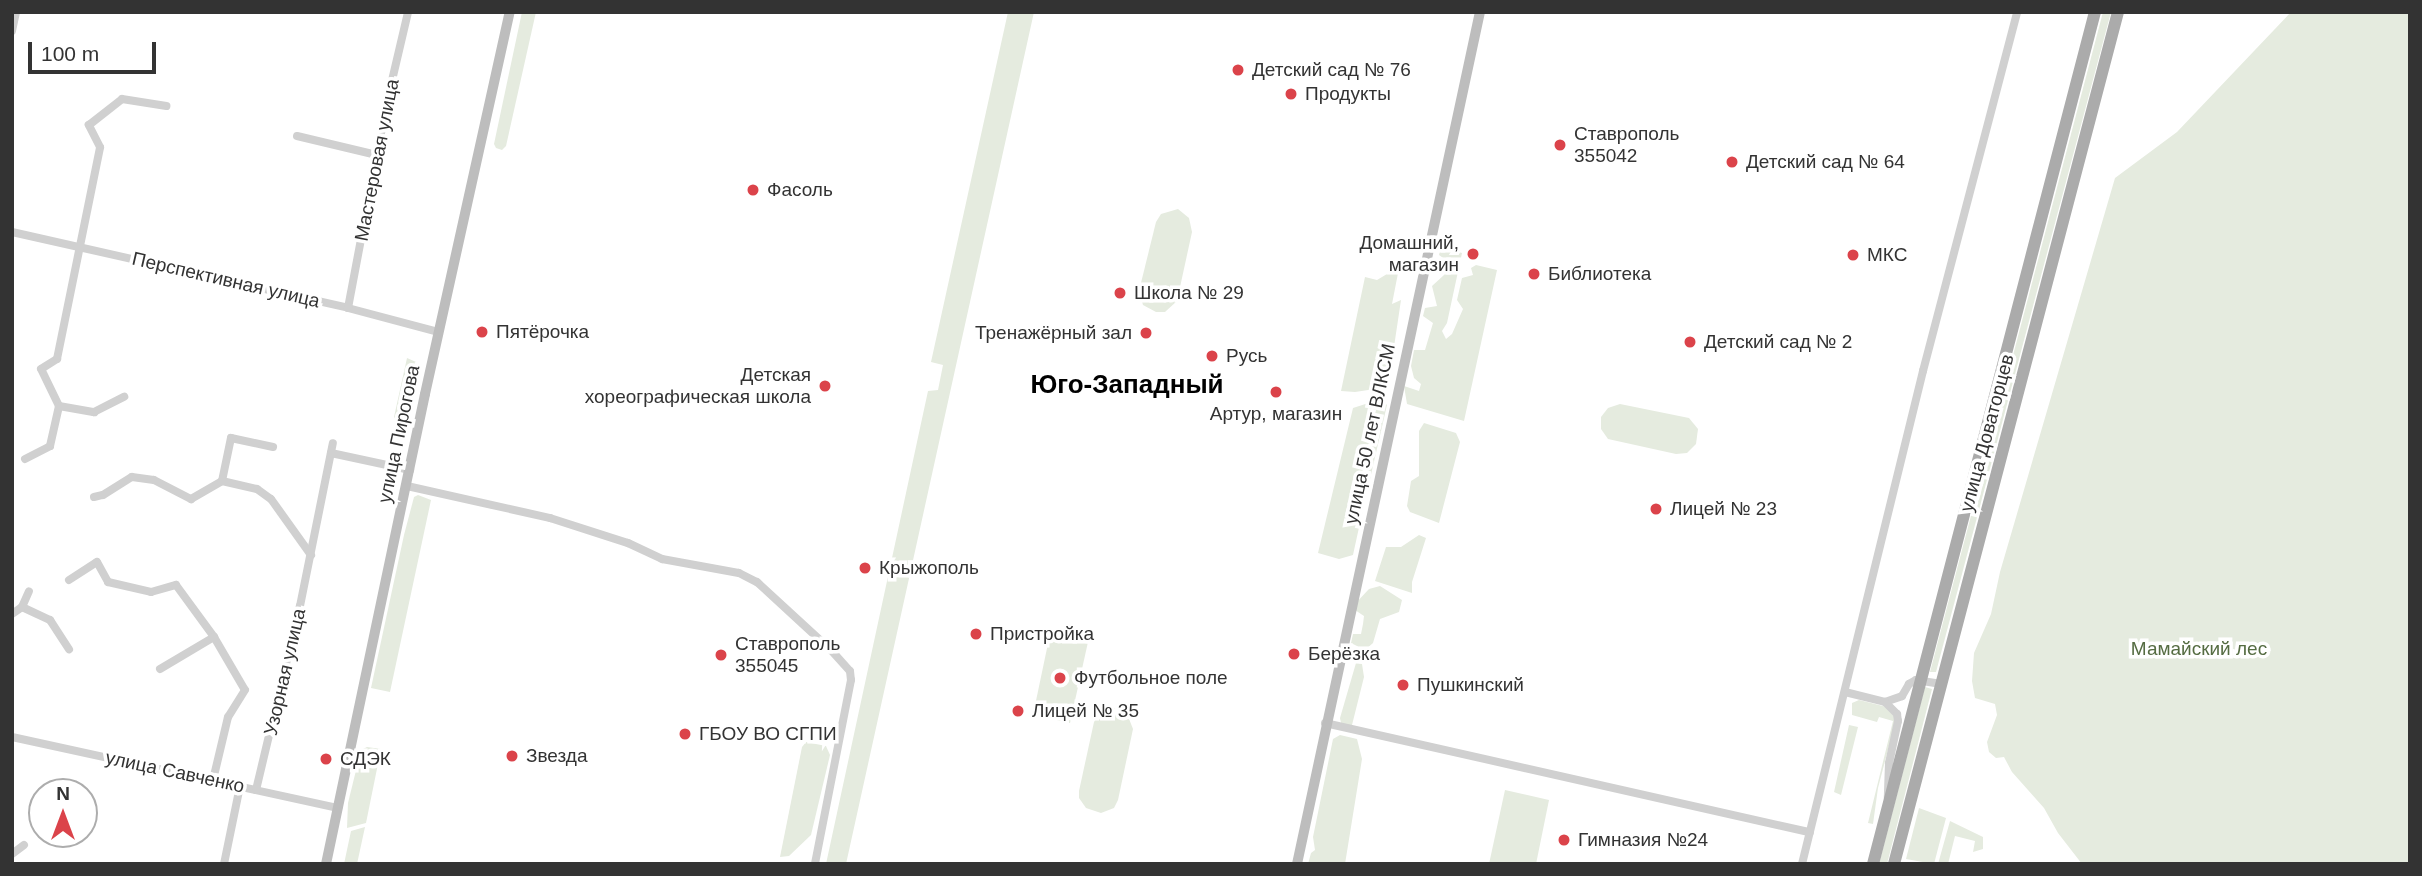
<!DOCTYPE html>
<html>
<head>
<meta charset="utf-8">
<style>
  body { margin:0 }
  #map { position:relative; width:2422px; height:876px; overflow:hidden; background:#fff; font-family:Arial,sans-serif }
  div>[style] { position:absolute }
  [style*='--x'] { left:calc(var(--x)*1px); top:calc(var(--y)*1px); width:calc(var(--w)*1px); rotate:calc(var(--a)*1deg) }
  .green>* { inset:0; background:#e5ebdf }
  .street>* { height:8px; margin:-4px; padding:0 4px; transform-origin:4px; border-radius:4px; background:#d0d0d0 }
  .secondary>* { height:10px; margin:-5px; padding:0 5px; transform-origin:5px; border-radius:5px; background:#bdbdbd }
  .primary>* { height:12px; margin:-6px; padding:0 6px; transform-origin:6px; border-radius:6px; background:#ababab }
  .dots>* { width:19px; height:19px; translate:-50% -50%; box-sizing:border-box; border:4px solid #fff; border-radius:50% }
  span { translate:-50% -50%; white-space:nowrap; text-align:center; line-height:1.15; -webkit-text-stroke:7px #fff; paint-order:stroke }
  .poi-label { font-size:19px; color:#333 }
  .left { translate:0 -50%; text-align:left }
  .right { translate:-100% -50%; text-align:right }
  .street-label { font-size:19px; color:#333 }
  .park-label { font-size:19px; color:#556c42 }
  .district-label { font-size:26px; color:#000; font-weight:700 }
  .frame { position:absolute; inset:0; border:14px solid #333; pointer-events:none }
  .north { position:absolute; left:28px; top:778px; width:70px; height:70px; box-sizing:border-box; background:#fff; border:2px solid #adadad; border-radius:50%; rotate:0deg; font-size:19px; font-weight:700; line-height:28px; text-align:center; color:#333 }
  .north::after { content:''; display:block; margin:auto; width:24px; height:32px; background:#db434a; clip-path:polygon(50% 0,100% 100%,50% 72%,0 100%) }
  .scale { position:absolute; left:28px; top:42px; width:128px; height:32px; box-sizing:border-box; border:4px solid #333; border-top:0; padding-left:9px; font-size:21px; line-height:24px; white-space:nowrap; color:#333; -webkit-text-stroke:5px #fff; paint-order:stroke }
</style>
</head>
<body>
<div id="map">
  <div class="green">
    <i style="clip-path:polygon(522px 12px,536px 12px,506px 146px,502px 150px,496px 148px,494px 144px)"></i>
    <i style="clip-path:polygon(1008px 12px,1034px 12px,846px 864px,826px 864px,928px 391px,938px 390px,943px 365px,931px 362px)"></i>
    <i style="clip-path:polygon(2103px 12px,2111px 12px,1936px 672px,1930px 672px)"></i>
    <i style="clip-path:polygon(2291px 12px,2410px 12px,2410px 864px,2082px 864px,2058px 833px,2044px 808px,2012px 772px,2004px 757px,1996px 758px,1989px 752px,1987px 742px,1997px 715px,1995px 704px,1975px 698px,1972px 681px,1974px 653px,1991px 614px,2000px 572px,2115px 178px,2177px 132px)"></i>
    <i style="clip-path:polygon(1178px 209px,1189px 218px,1192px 232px,1177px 301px,1165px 312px,1156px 312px,1143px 305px,1139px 291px,1156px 222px,1161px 214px)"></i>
    <i style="clip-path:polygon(1441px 247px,1462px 253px,1447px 323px,1442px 331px,1446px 339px,1452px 334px,1463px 309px,1457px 300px,1462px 278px,1473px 275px,1471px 268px,1476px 265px,1497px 270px,1464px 421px,1407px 404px,1404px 386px,1419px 391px,1421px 384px,1414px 378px,1411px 366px,1414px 350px,1425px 350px,1433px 323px,1423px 316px,1425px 308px,1437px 306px,1432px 286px,1444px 275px,1446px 260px,1439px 255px)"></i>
    <i style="clip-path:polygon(1391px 266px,1399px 268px,1392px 304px,1401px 300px,1388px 387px,1355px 392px,1341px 391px,1365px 277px,1377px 280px,1387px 274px)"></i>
    <i style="clip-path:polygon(407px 358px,416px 362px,399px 445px,396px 443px,399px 424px,394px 417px)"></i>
    <i style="clip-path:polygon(1381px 399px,1387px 405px,1370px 479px,1356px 480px,1355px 490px,1365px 500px,1353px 555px,1339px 559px,1318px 553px,1353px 408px)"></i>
    <i style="clip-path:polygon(1620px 404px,1689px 418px,1698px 429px,1696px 444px,1687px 453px,1676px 454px,1608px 439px,1601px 429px,1601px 417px,1608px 408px)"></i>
    <i style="clip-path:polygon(1424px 423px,1456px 433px,1460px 442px,1439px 523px,1410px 512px,1407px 506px,1411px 481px,1419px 476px,1419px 431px)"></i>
    <i style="clip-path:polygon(418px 495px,431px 500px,390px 692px,371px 688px,404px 535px,414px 497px)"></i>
    <i style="clip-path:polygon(1419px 535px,1426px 538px,1412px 582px,1412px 593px,1375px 581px,1386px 547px,1401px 547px)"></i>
    <i style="clip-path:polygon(1380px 586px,1402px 600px,1399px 612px,1380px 619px,1373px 643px,1365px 650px,1351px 643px,1353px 634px,1361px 634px,1363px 624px,1364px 616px,1355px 610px,1354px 605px,1369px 589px)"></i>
    <i style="clip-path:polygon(1050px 634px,1088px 642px,1070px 723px,1033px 715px)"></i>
    <i style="clip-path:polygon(1356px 663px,1362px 664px,1364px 677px,1351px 729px,1341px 723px,1340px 718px)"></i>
    <i style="clip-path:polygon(1925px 687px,1932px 689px,1887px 864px,1879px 864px)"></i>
    <i style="clip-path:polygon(1859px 700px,1887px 707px,1896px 719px,1878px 788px,1873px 824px,1868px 823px,1893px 721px,1879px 717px,1877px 722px,1852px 715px,1852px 703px)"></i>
    <i style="clip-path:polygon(1110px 707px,1126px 711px,1133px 729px,1118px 800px,1114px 808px,1101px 813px,1086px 808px,1079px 798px,1079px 791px,1094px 722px,1102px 709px)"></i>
    <i style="clip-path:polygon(1849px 725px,1858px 727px,1841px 795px,1834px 792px)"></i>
    <i style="clip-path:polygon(1340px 735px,1357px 739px,1362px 759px,1345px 864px,1308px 864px,1311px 853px,1315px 850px,1313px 837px,1333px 739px)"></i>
    <i style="clip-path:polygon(806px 742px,826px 746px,830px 755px,811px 835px,789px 856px,780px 857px,802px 747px)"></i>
    <i style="clip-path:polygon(367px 747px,381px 749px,366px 823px,347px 828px,348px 803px,361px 750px)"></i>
    <i style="clip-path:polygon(1505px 790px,1549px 800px,1536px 864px,1489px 864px)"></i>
    <i style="clip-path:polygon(1919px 808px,1946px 818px,1934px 864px,1906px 859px)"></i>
    <i style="clip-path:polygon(1950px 821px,1983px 837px,1983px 849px,1973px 852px,1975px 841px,1955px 836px,1948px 864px,1938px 864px)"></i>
    <i style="clip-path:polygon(365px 827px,357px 864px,344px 864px,351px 831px)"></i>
  </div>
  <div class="street">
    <i style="--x:12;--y:31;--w:19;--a:-78"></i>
    <i style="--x:297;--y:136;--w:82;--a:13.4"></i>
    <i style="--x:12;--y:232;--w:344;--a:12.7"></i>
    <i style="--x:348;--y:308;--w:94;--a:14.8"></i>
    <i style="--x:348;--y:308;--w:206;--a:-79.3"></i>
    <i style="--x:386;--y:106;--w:97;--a:-76.8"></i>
    <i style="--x:59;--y:406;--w:41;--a:-115.9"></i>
    <i style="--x:41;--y:369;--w:19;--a:-32"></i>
    <i style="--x:57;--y:359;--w:216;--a:-78.5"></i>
    <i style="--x:100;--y:147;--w:25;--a:-117"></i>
    <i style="--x:89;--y:125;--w:42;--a:-38.2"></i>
    <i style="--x:122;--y:99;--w:45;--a:9"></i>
    <i style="--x:59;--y:406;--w:36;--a:10"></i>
    <i style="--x:94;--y:412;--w:34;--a:-27"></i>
    <i style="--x:331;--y:453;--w:81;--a:12.1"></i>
    <i style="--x:25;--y:459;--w:28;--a:-27"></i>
    <i style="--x:50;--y:446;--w:41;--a:-77.3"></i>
    <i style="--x:222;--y:481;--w:44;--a:-78.2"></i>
    <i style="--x:231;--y:438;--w:43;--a:12.1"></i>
    <i style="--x:407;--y:486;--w:147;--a:12.6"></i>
    <i style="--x:550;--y:518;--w:82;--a:17.8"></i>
    <i style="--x:628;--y:543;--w:38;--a:25"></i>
    <i style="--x:662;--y:559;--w:78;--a:10.3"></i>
    <i style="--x:739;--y:573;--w:20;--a:27"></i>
    <i style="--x:757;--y:582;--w:100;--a:42.6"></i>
    <i style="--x:831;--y:650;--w:28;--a:48"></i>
    <i style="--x:850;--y:671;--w:9;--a:84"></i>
    <i style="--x:851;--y:680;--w:187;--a:101.1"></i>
    <i style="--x:94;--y:497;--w:9;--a:-13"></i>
    <i style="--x:103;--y:495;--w:34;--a:-32"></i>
    <i style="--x:132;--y:477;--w:22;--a:8"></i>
    <i style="--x:154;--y:480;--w:42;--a:27.2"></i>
    <i style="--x:191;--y:499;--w:36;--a:-30"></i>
    <i style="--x:222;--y:481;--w:36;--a:13"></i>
    <i style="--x:257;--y:489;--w:17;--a:36"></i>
    <i style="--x:271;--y:499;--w:69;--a:54.5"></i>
    <i style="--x:69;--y:580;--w:33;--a:-33"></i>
    <i style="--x:97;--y:562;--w:23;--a:61"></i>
    <i style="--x:108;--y:582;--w:44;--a:13.1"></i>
    <i style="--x:151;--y:592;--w:26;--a:-16"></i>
    <i style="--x:176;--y:585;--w:64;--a:53.8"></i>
    <i style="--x:214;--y:637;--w:61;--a:59.7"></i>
    <i style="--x:245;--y:690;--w:32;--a:122"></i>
    <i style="--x:228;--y:717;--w:65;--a:103.4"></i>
    <i style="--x:22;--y:607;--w:31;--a:25"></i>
    <i style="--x:50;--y:620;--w:35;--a:57"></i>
    <i style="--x:12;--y:614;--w:12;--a:-35"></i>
    <i style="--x:22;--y:607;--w:17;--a:-66"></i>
    <i style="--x:160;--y:669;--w:63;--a:-30.7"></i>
    <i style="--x:1845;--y:692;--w:41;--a:14"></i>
    <i style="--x:1885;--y:702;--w:18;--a:-19"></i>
    <i style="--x:1902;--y:696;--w:14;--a:-60"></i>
    <i style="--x:1909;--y:684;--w:8;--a:-30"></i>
    <i style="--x:1916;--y:680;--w:24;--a:9"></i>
    <i style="--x:1885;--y:702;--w:17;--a:45"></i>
    <i style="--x:1897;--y:714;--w:7;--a:82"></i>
    <i style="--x:1898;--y:721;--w:43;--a:102.1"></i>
    <i style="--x:1889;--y:763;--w:35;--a:92"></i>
    <i style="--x:1325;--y:723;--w:497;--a:12.7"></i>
    <i style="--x:12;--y:737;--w:334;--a:12.3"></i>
    <i style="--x:256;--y:790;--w:189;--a:-76.6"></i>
    <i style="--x:300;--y:606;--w:166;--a:-78.6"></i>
    <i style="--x:12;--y:854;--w:15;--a:-37"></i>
    <i style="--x:224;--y:864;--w:80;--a:-78.4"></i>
    <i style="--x:1802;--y:864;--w:508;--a:-76.21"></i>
    <i style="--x:1923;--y:371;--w:371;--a:-75.3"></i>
  </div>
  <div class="secondary">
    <i style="--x:326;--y:864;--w:480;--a:-78.1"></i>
    <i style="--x:425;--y:394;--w:391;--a:-77.5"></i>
    <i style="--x:1297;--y:864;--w:871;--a:-77.88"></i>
  </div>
  <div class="primary">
    <i style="--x:1873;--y:864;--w:880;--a:-75.4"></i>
    <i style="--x:1894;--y:864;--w:881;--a:-75.27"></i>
  </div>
  <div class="dots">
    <i style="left:1238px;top:70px;background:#db434a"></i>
    <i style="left:1291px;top:94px;background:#db434a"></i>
    <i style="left:1560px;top:145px;background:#db434a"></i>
    <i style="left:1732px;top:162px;background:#db434a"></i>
    <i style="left:753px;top:190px;background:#db434a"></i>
    <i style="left:1473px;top:254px;background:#db434a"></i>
    <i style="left:1853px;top:255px;background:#db434a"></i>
    <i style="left:1534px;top:274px;background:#db434a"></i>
    <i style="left:1120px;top:293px;background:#db434a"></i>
    <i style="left:482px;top:332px;background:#db434a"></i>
    <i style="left:1146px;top:333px;background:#db434a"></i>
    <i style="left:1690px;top:342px;background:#db434a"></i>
    <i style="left:1212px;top:356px;background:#db434a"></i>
    <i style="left:825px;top:386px;background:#db434a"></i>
    <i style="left:1276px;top:392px;background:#db434a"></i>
    <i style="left:1656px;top:509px;background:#db434a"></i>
    <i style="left:865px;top:568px;background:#db434a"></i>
    <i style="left:976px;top:634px;background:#db434a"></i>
    <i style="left:1294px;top:654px;background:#db434a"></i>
    <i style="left:721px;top:655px;background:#db434a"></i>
    <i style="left:1060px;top:678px;background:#db434a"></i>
    <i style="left:1403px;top:685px;background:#db434a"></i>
    <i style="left:1018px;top:711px;background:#db434a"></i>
    <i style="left:685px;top:734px;background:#db434a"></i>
    <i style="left:512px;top:756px;background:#db434a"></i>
    <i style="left:326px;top:759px;background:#db434a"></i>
    <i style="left:1564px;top:840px;background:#db434a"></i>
  </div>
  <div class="poi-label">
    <span class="left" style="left:1252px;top:70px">Детский сад № 76</span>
    <span class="left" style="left:1305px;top:94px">Продукты</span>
    <span class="left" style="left:1574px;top:145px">Ставрополь<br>355042</span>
    <span class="left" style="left:1746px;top:162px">Детский сад № 64</span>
    <span class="left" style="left:767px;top:190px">Фасоль</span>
    <span class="right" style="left:1459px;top:254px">Домашний,<br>магазин</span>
    <span class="left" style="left:1867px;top:255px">МКС</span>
    <span class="left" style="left:1548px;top:274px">Библиотека</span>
    <span class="left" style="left:1134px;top:293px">Школа № 29</span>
    <span class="left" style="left:496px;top:332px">Пятёрочка</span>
    <span class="right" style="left:1132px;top:333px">Тренажёрный зал</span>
    <span class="left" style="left:1704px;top:342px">Детский сад № 2</span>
    <span class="left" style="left:1226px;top:356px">Русь</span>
    <span class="right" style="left:811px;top:386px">Детская<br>хореографическая школа</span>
    <span style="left:1276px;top:414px">Артур, магазин</span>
    <span class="left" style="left:1670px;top:509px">Лицей № 23</span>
    <span class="left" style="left:879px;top:568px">Крыжополь</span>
    <span class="left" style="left:990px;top:634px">Пристройка</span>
    <span class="left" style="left:735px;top:655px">Ставрополь<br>355045</span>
    <span class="left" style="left:1308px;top:654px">Берёзка</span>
    <span class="left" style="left:1074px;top:678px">Футбольное поле</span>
    <span class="left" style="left:1417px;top:685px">Пушкинский</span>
    <span class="left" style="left:1032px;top:711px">Лицей № 35</span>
    <span class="left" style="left:699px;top:734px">ГБОУ ВО СГПИ</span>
    <span class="left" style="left:526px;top:756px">Звезда</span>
    <span class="left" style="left:340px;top:759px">СДЭК</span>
    <span class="left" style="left:1578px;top:840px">Гимназия №24</span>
  </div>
  <div class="street-label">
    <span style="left:377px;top:160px;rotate:-79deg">Мастеровая улица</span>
    <span style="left:226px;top:280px;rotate:13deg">Перспективная улица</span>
    <span style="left:1987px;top:433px;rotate:-75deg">улица Доваторцев</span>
    <span style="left:399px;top:434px;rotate:-78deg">улица Пирогова</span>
    <span style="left:1370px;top:434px;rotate:-78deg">улица 50 лет ВЛКСМ</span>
    <span style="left:285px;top:672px;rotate:-77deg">Узорная улица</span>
    <span style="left:175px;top:772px;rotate:12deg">улица Савченко</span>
  </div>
  <div class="park-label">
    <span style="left:2199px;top:649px">Мамайский лес</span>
  </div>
  <div class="district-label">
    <span style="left:1127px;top:385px">Юго-Западный</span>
  </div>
  <div class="frame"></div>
  <div class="north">N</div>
  <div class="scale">100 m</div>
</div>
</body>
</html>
